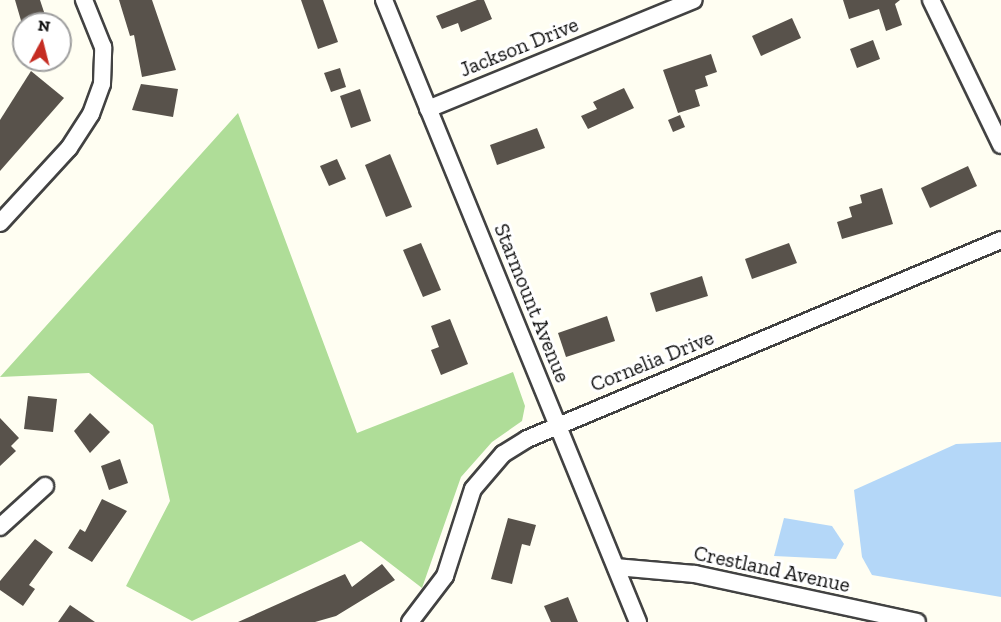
<!DOCTYPE html>
<html>
<head>
<meta charset="utf-8">
<style>
  body { margin:0 }
  #map { position:relative; width:1001px; height:622px; overflow:hidden; background:#fffef2; font-family:"Zilla Slab",serif }
  div>[style] { position:absolute }
  [style*='--x'] { left:calc(var(--x)*1px); top:calc(var(--y)*1px); width:calc(var(--w)*1px); rotate:calc(var(--a)*1deg) }
  .forest>* { inset:0; background:#afdd98 }
  .water>* { inset:0; background:#b4d7f8 }
  .building>* { inset:0; background:#58524b }
  .roads { filter:drop-shadow(2px 0 #424242) drop-shadow(-2px 0 #424242) drop-shadow(0 2px #424242) drop-shadow(0 -2px #424242) }
  .minor>* { height:16px; margin:-8px; padding:0 8px; transform-origin:8px; border-radius:8px; background:#fff }
  span { translate:-50% -50%; white-space:nowrap; text-align:center; line-height:1.15; -webkit-text-stroke:6px #fff; paint-order:stroke }
  .street-label { font-size:21px; color:#0f0f0f }
  .north { position:absolute; left:12px; top:12px; width:60px; height:60px; box-sizing:border-box; background:#fff; border:2px solid #9f9f9f; border-radius:50%; rotate:7deg; font-size:16px; font-weight:700; line-height:24px; text-align:center; color:#0f0f0f }
  .north::after { content:''; display:block; margin:auto; width:21px; height:27px; background:#c52c22; clip-path:polygon(50% 0,100% 100%,50% 72%,0 100%) }
</style>
</head>
<body>
<div id="map">
  <div class="forest">
    <i style="clip-path:polygon(238px 113px,357px 433px,513px 372px,525px 406px,522px 421px,492px 442px,461px 477px,422px 588px,361px 541px,192px 621px,126px 586px,170px 501px,153px 425px,89px 373px,0 377px)"></i>
  </div>
  <div class="water">
    <i style="clip-path:polygon(1001px 442px,1001px 597px,872px 575px,862px 557px,854px 490px,956px 444px)"></i>
    <i style="clip-path:polygon(784px 518px,832px 526px,844px 544px,836px 559px,774px 556px)"></i>
  </div>
  <div class="building">
    <i style="clip-path:polygon(15px 0,40px 0,48px 24px,22px 24px)"></i>
    <i style="clip-path:polygon(119px 0,152px 0,176px 70px,142px 77px,134px 35px,130px 36px)"></i>
    <i style="clip-path:polygon(301px 0,323px 0,338px 42px,318px 49px)"></i>
    <i style="clip-path:polygon(477px 0,484px 0,492px 19px,461px 32px,458px 23px,442px 29px,436px 16px)"></i>
    <i style="clip-path:polygon(843px 0,900px 0,895px 4px,902px 25px,886px 31px,879px 9px,849px 19px)"></i>
    <i style="clip-path:polygon(792px 18px,801px 38px,761px 56px,752px 36px)"></i>
    <i style="clip-path:polygon(873px 40px,880px 59px,857px 68px,850px 49px)"></i>
    <i style="clip-path:polygon(711px 54px,717px 72px,705px 76px,708px 86px,695px 90px,700px 106px,678px 113px,663px 70px)"></i>
    <i style="clip-path:polygon(340px 68px,346px 87px,331px 92px,324px 73px)"></i>
    <i style="clip-path:polygon(31px 71px,64px 98px,0 171px,0 120px)"></i>
    <i style="clip-path:polygon(141px 84px,178px 89px,173px 117px,132px 110px)"></i>
    <i style="clip-path:polygon(624px 88px,634px 108px,588px 129px,581px 116px,597px 109px,593px 102px)"></i>
    <i style="clip-path:polygon(360px 89px,371px 121px,351px 128px,340px 96px)"></i>
    <i style="clip-path:polygon(680px 115px,685px 127px,673px 132px,668px 120px)"></i>
    <i style="clip-path:polygon(537px 128px,545px 148px,497px 165px,490px 145px)"></i>
    <i style="clip-path:polygon(390px 154px,412px 207px,386px 217px,365px 165px)"></i>
    <i style="clip-path:polygon(337px 159px,346px 179px,329px 186px,320px 166px)"></i>
    <i style="clip-path:polygon(968px 166px,977px 186px,930px 208px,921px 188px)"></i>
    <i style="clip-path:polygon(882px 188px,893px 224px,842px 239px,837px 222px,852px 217px,849px 207px,862px 203px,860px 195px)"></i>
    <i style="clip-path:polygon(421px 243px,441px 290px,423px 297px,403px 250px)"></i>
    <i style="clip-path:polygon(789px 243px,797px 263px,752px 279px,745px 259px)"></i>
    <i style="clip-path:polygon(702px 276px,708px 296px,656px 312px,650px 293px)"></i>
    <i style="clip-path:polygon(607px 316px,615px 341px,566px 357px,558px 333px)"></i>
    <i style="clip-path:polygon(450px 319px,468px 364px,441px 375px,431px 350px,439px 347px,431px 326px)"></i>
    <i style="clip-path:polygon(28px 396px,57px 399px,53px 432px,24px 429px)"></i>
    <i style="clip-path:polygon(90px 413px,110px 432px,90px 453px,74px 431px)"></i>
    <i style="clip-path:polygon(0 418px,19px 438px,11px 446px,16px 451px,0 466px)"></i>
    <i style="clip-path:polygon(120px 459px,128px 483px,109px 490px,101px 466px)"></i>
    <i style="clip-path:polygon(102px 499px,127px 511px,92px 562px,68px 548px,80px 529px,85px 532px)"></i>
    <i style="clip-path:polygon(508px 518px,536px 525px,530px 546px,522px 544px,512px 584px,491px 579px)"></i>
    <i style="clip-path:polygon(35px 539px,53px 552px,29px 585px,35px 589px,23px 606px,0 590px,0 581px)"></i>
    <i style="clip-path:polygon(382px 564px,395px 580px,336px 616px,315px 622px,238px 622px,345px 574px,352px 587px)"></i>
    <i style="clip-path:polygon(568px 597px,578px 622px,551px 622px,544px 606px)"></i>
    <i style="clip-path:polygon(70px 605px,95px 622px,58px 622px)"></i>
  </div>
  <div class="roads">
    <div class="minor">
      <i style="--x:384;--y:0;--w:672;--a:67.79"></i>
      <i style="--x:931;--y:0;--w:161;--a:64.2"></i>
      <i style="--x:428;--y:109;--w:287;--a:-22.3"></i>
      <i style="--x:0;--y:223;--w:102;--a:-47.4"></i>
      <i style="--x:69;--y:148;--w:40;--a:-57.1"></i>
      <i style="--x:91;--y:114;--w:32;--a:-70"></i>
      <i style="--x:102;--y:84;--w:37;--a:-88"></i>
      <i style="--x:103;--y:47;--w:51;--a:-112"></i>
      <i style="--x:0;--y:527;--w:61;--a:-42.3"></i>
      <i style="--x:616;--y:567;--w:79;--a:5.1"></i>
      <i style="--x:695;--y:574;--w:227;--a:12.2"></i>
      <i style="--x:410;--y:622;--w:58;--a:-52.7"></i>
      <i style="--x:445;--y:576;--w:91;--a:-72.2"></i>
      <i style="--x:473;--y:489;--w:46;--a:-49.4"></i>
      <i style="--x:503;--y:454;--w:28;--a:-32"></i>
      <i style="--x:527;--y:439;--w:514;--a:-22.77"></i>
    </div>
  </div>
  <div class="street-label">
    <span style="left:519px;top:47px;rotate:-22deg">Jackson Drive</span>
    <span style="left:532px;top:303px;rotate:68deg">Starmount Avenue</span>
    <span style="left:652px;top:361px;rotate:-22deg">Cornelia Drive</span>
    <span style="left:772px;top:569px;rotate:12deg">Crestland Avenue</span>
  </div>
  <div class="north">N</div>
</div>
</body>
</html>
